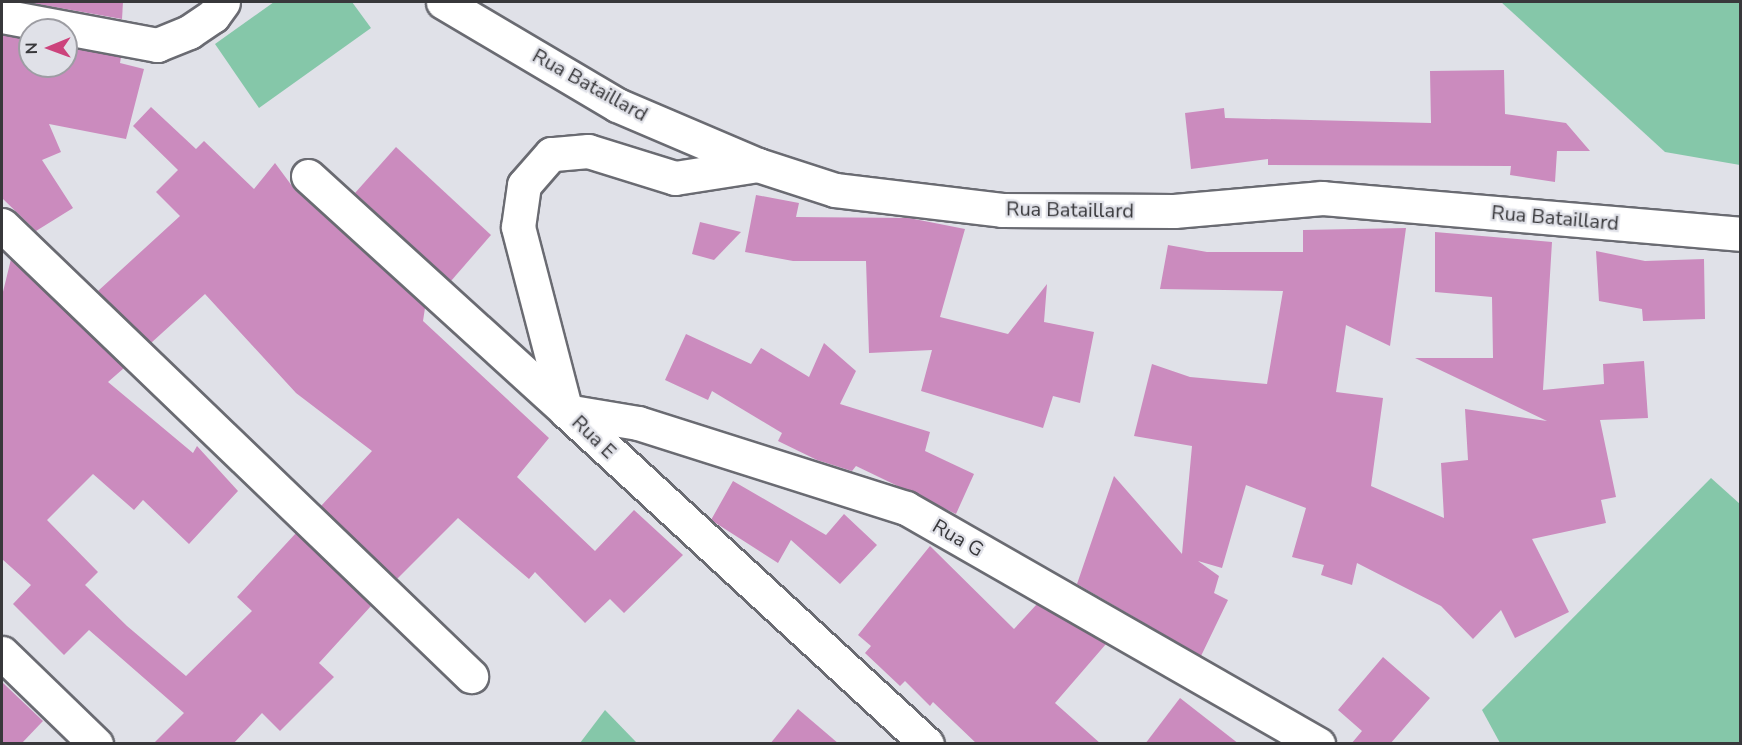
<!DOCTYPE html>
<html>
<head>
<meta charset="utf-8">
<style>
  body { margin:0 }
  #map { position:relative; width:1742px; height:745px; overflow:hidden; background:#e0e1e8; font-family:"Nunito Sans",sans-serif }
  div>[style] { position:absolute }
  [style*='--x'] { left:calc(var(--x)*1px); top:calc(var(--y)*1px); width:calc(var(--w)*1px); rotate:calc(var(--a)*1deg) }
  .green>* { inset:0; background:#85c7a9 }
  .building>* { inset:0; background:#cb8bbe }
  .roads { filter:drop-shadow(2px 0 #6a6b72) drop-shadow(-2px 0 #6a6b72) drop-shadow(0 2px #6a6b72) drop-shadow(0 -2px #6a6b72) }
  .minor>* { height:33px; margin:-16.5px; padding:0 16.5px; transform-origin:16.5px; border-radius:16.5px; background:#fff }
  span { translate:-50% -50%; white-space:nowrap; text-align:center; line-height:1.15; -webkit-text-stroke:4.5px #e0e1e8; paint-order:stroke }
  .street-label { font-size:20px; color:#38383b }
  .frame { position:absolute; inset:0; border:3px solid #38383b; pointer-events:none }
  .north { position:absolute; left:18px; top:18px; width:60px; height:60px; box-sizing:border-box; background:#e0e1e8; border:2px solid #9d9da3; border-radius:50%; rotate:269deg; font-size:16px; font-weight:700; line-height:24px; text-align:center; color:#38383b }
  .north::after { content:''; display:block; margin:auto; width:21px; height:27px; background:#cc437c; clip-path:polygon(50% 0,100% 100%,50% 72%,0 100%) }
</style>
</head>
<body>
<div id="map">
  <div class="green">
    <i style="clip-path:polygon(274px 2px,352px 2px,371px 28px,259px 108px,215px 44px)"></i>
    <i style="clip-path:polygon(1501px 2px,1740px 2px,1740px 165px,1665px 152px)"></i>
    <i style="clip-path:polygon(1711px 478px,1740px 504px,1740px 743px,1500px 743px,1482px 710px)"></i>
    <i style="clip-path:polygon(605px 710px,637px 743px,580px 743px)"></i>
  </div>
  <div class="building">
    <i style="clip-path:polygon(26px 2px,123px 2px,122px 19px)"></i>
    <i style="clip-path:polygon(2px 35px,30px 40px,30px 66px,66px 66px,66px 47px,121px 57px,120px 63px,144px 69px,126px 139px,49px 124px,61px 152px,42px 160px,73px 208px,36px 231px,2px 198px)"></i>
    <i style="clip-path:polygon(1504px 70px,1505px 114px,1566px 123px,1590px 151px,1557px 151px,1555px 182px,1510px 175px,1511px 166px,1268px 165px,1268px 159px,1191px 169px,1185px 113px,1224px 108px,1225px 118px,1431px 123px,1430px 71px)"></i>
    <i style="clip-path:polygon(151px 107px,196px 149px,204px 141px,254px 189px,275px 163px,295px 190px,425px 308px,423px 321px,549px 438px,517px 477px,595px 551px,634px 510px,683px 555px,624px 613px,610px 599px,585px 623px,535px 572px,529px 579px,458px 518px,397px 579px,321px 506px,372px 451px,296px 393px,205px 294px,151px 343px,98px 291px,180px 216px,156px 192px,178px 170px,133px 126px)"></i>
    <i style="clip-path:polygon(396px 147px,491px 235px,451px 281px,355px 193px)"></i>
    <i style="clip-path:polygon(756px 195px,799px 203px,796px 217px,909px 218px,965px 229px,940px 317px,1008px 334px,1047px 284px,1044px 322px,1094px 332px,1080px 403px,1053px 396px,1043px 428px,921px 391px,932px 350px,869px 353px,866px 261px,793px 261px,745px 252px)"></i>
    <i style="clip-path:polygon(700px 222px,741px 232px,714px 260px,692px 254px)"></i>
    <i style="clip-path:polygon(1406px 228px,1390px 346px,1346px 325px,1336px 392px,1383px 398px,1371px 486px,1444px 518px,1441px 463px,1468px 460px,1465px 409px,1547px 421px,1415px 358px,1493px 358px,1492px 297px,1435px 292px,1435px 232px,1552px 242px,1543px 390px,1604px 384px,1603px 364px,1644px 361px,1648px 418px,1600px 420px,1616px 497px,1601px 500px,1606px 523px,1532px 539px,1569px 612px,1515px 638px,1501px 610px,1473px 639px,1441px 606px,1357px 563px,1352px 585px,1321px 575px,1324px 565px,1292px 557px,1306px 508px,1246px 485px,1222px 568px,1198px 561px,1219px 576px,1214px 593px,1228px 600px,1201px 656px,1077px 584px,1114px 476px,1182px 554px,1192px 446px,1134px 436px,1152px 364px,1190px 377px,1267px 384px,1283px 291px,1160px 289px,1168px 245px,1207px 252px,1303px 252px,1303px 230px)"></i>
    <i style="clip-path:polygon(1596px 251px,1645px 261px,1704px 259px,1705px 319px,1643px 321px,1642px 309px,1599px 301px)"></i>
    <i style="clip-path:polygon(11px 259px,124px 368px,108px 382px,193px 453px,197px 446px,238px 491px,189px 544px,143px 500px,134px 510px,93px 474px,47px 520px,98px 572px,85px 585px,127px 626px,186px 676px,252px 611px,237px 597px,296px 533px,371px 606px,319px 663px,334px 677px,280px 731px,262px 713px,233px 744px,153px 744px,184px 713px,89px 630px,64px 655px,13px 604px,31px 585px,2px 559px,2px 296px)"></i>
    <i style="clip-path:polygon(686px 334px,751px 364px,761px 348px,809px 377px,824px 343px,856px 371px,840px 404px,930px 432px,925px 451px,974px 474px,956px 514px,856px 466px,852px 471px,817px 460px,778px 441px,782px 433px,712px 391px,708px 400px,665px 380px)"></i>
    <i style="clip-path:polygon(733px 481px,826px 535px,844px 514px,877px 545px,840px 584px,791px 540px,778px 563px,711px 520px)"></i>
    <i style="clip-path:polygon(930px 546px,1014px 629px,1037px 604px,1106px 644px,1055px 703px,1101px 744px,977px 744px,933px 702px,930px 706px,905px 681px,900px 686px,865px 653px,871px 646px,858px 635px)"></i>
    <i style="clip-path:polygon(1383px 657px,1430px 698px,1390px 744px,1351px 744px,1362px 731px,1338px 710px)"></i>
    <i style="clip-path:polygon(2px 682px,43px 721px,21px 744px,2px 744px)"></i>
    <i style="clip-path:polygon(1180px 698px,1239px 744px,1145px 744px)"></i>
    <i style="clip-path:polygon(798px 709px,839px 744px,770px 744px)"></i>
  </div>
  <div class="roads">
    <div class="minor">
      <i style="--x:443;--y:2;--w:202;--a:30.6"></i>
      <i style="--x:617;--y:105;--w:153;--a:23.1"></i>
      <i style="--x:758;--y:165;--w:81;--a:18"></i>
      <i style="--x:835;--y:190;--w:168;--a:6.8"></i>
      <i style="--x:1002;--y:210;--w:172;--a:0.3"></i>
      <i style="--x:1174;--y:211;--w:149;--a:-5"></i>
      <i style="--x:1322;--y:198;--w:420;--a:4.9"></i>
      <i style="--x:2;--y:16;--w:158;--a:10.6"></i>
      <i style="--x:157;--y:45;--w:35;--a:-22"></i>
      <i style="--x:189;--y:32;--w:29;--a:-34"></i>
      <i style="--x:213;--y:16;--w:17;--a:-54"></i>
      <i style="--x:758;--y:165;--w:84;--a:171.1"></i>
      <i style="--x:675;--y:178;--w:91;--a:-162.8"></i>
      <i style="--x:588;--y:151;--w:37;--a:175"></i>
      <i style="--x:551;--y:154;--w:41;--a:131.1"></i>
      <i style="--x:524;--y:185;--w:42;--a:98.1"></i>
      <i style="--x:518;--y:227;--w:190;--a:75.4"></i>
      <i style="--x:566;--y:411;--w:491;--a:42.7"></i>
      <i style="--x:308;--y:176;--w:349;--a:42.3"></i>
      <i style="--x:566;--y:411;--w:73;--a:9.5"></i>
      <i style="--x:638;--y:423;--w:281;--a:17.6"></i>
      <i style="--x:906;--y:508;--w:475;--a:29.8"></i>
      <i style="--x:2;--y:225;--w:651;--a:43.88"></i>
      <i style="--x:2;--y:653;--w:131;--a:44.1"></i>
    </div>
  </div>
  <div class="street-label">
    <span style="left:590px;top:85px;rotate:29deg">Rua Bataillard</span>
    <span style="left:1070px;top:210px;rotate:1deg">Rua Bataillard</span>
    <span style="left:1555px;top:218px;rotate:5deg">Rua Bataillard</span>
    <span style="left:594px;top:437px;rotate:44deg">Rua E</span>
    <span style="left:958px;top:538px;rotate:30deg">Rua G</span>
  </div>
  <div class="frame"></div>
  <div class="north">N</div>
</div>
</body>
</html>
